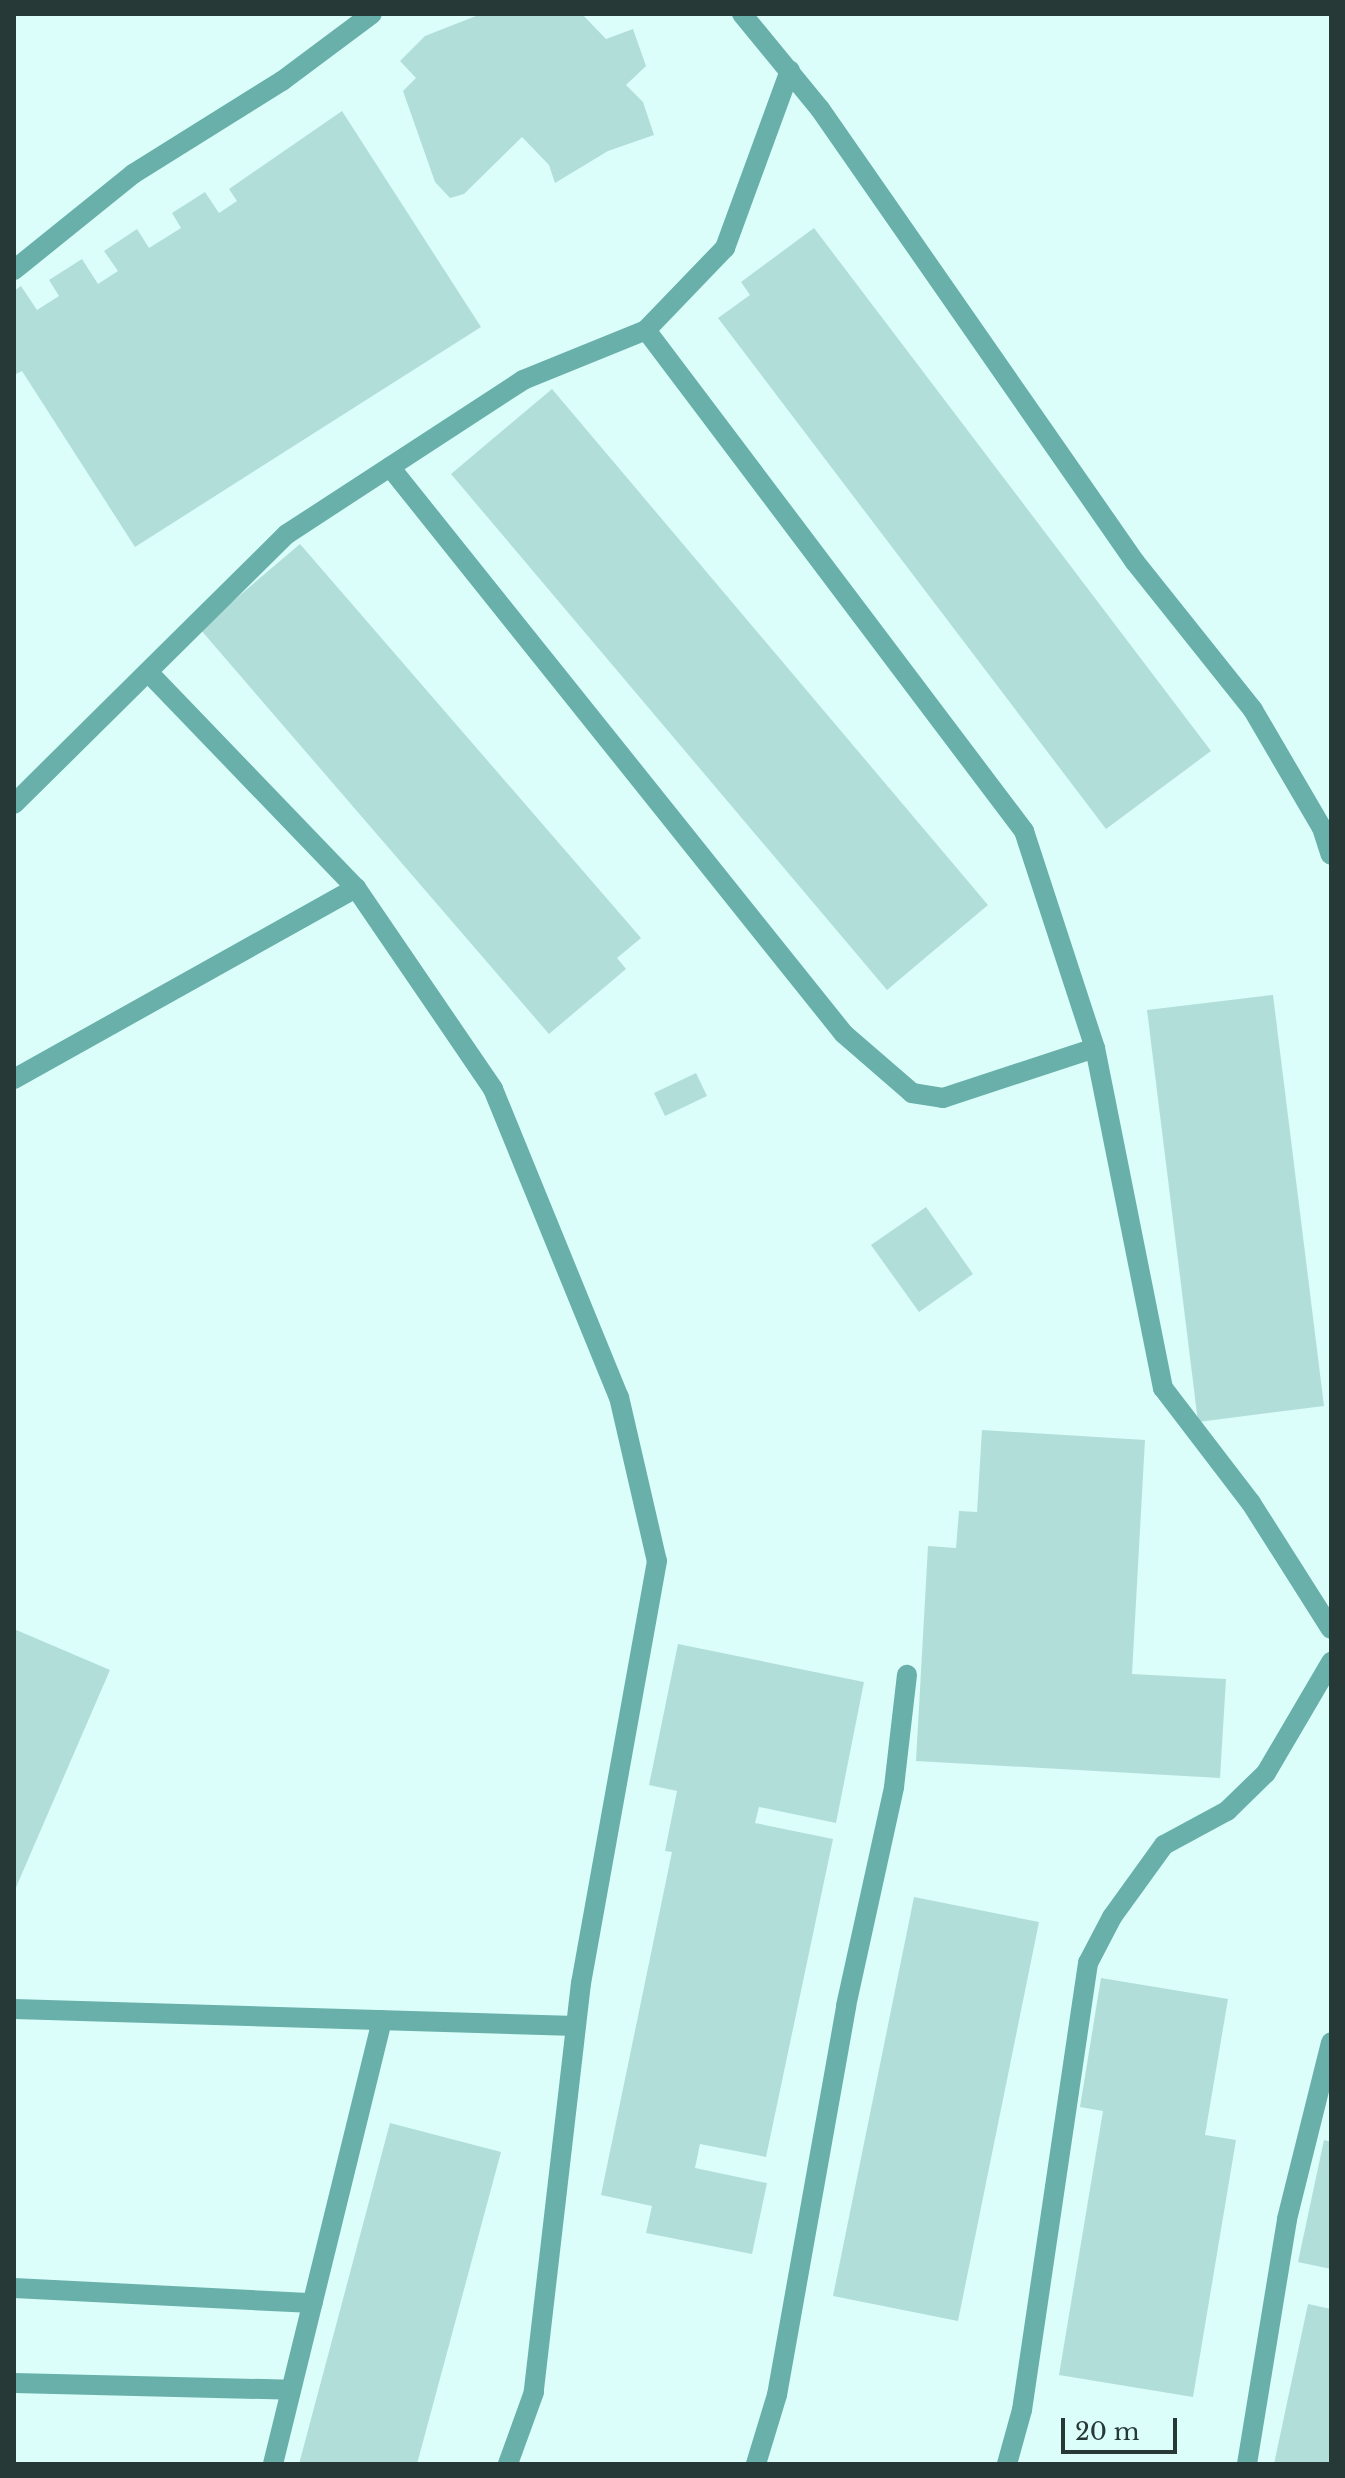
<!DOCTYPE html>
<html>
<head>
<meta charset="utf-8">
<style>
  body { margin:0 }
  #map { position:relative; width:1345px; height:2478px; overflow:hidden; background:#dbfefa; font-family:"Libre Baskerville",serif }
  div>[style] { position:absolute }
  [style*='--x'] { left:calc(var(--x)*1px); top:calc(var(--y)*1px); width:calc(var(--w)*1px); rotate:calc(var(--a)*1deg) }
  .building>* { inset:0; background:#b2ded9 }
  .street>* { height:20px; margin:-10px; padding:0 10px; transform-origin:10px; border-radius:10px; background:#69b0aa }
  span { translate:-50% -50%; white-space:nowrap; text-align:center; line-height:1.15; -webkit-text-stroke:8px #dbfefa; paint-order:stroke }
  .frame { position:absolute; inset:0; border:16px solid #273937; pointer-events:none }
  .scale { position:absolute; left:1061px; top:2418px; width:116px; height:36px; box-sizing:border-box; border:4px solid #273937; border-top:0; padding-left:10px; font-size:24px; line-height:28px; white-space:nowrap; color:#273937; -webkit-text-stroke:6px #dbfefa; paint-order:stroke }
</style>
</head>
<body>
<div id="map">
  <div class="building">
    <i style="clip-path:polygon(481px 14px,582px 14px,606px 39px,633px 29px,646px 66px,626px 85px,643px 102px,654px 135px,608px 151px,555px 183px,549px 165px,522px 137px,464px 194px,450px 198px,435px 182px,403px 91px,416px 78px,400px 61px,425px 36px)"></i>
    <i style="clip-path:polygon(342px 111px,481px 327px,135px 547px,22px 371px,14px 375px,14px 291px,21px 286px,37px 310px,59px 296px,49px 280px,82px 259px,98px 284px,118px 271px,104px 251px,137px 229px,149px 248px,181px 228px,172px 213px,205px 192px,219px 213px,237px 201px,229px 189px)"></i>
    <i style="clip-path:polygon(814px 228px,1211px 751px,1106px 829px,718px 318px,750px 295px,741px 282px)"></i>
    <i style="clip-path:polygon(552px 389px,988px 905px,887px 990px,451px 474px)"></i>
    <i style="clip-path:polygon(300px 544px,641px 938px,617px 958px,626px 969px,549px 1034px,200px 629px)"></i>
    <i style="clip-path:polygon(1273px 995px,1324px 1406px,1198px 1422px,1147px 1010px)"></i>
    <i style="clip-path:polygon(696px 1073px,707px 1096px,665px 1116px,654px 1093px)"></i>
    <i style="clip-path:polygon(926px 1207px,973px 1274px,919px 1312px,871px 1245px)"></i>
    <i style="clip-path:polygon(982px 1430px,1145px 1440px,1132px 1674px,1226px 1679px,1220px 1778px,916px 1761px,928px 1546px,956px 1548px,959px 1511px,977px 1512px)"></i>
    <i style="clip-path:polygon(14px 1629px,110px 1670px,14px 1892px)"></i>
    <i style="clip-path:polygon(678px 1644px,864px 1682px,836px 1823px,759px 1807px,755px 1823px,833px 1839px,766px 2157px,700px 2144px,695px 2168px,767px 2183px,752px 2254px,646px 2233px,652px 2206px,601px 2195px,672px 1852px,665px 1851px,677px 1791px,649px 1785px)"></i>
    <i style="clip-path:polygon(914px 1897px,1039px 1922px,958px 2321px,833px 2296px)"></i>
    <i style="clip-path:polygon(1101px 1978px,1228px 1999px,1205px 2135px,1236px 2140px,1193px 2397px,1059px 2375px,1103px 2111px,1080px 2107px)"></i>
    <i style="clip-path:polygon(390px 2123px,501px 2152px,417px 2464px,299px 2464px)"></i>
    <i style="clip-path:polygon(1324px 2140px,1331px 2142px,1331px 2269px,1298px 2262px)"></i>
    <i style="clip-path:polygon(1308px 2304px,1331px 2309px,1331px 2464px,1274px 2464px)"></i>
  </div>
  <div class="street">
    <i style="--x:742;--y:14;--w:123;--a:50.6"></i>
    <i style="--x:820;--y:109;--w:552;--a:55.19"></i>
    <i style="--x:1135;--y:562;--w:189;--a:51.4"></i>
    <i style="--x:1253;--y:710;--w:137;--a:59.7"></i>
    <i style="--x:1322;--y:828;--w:28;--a:72"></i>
    <i style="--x:14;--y:270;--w:153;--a:-38.9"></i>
    <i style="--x:133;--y:174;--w:176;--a:-32"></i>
    <i style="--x:282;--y:81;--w:112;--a:-36.7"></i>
    <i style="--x:646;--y:330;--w:628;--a:52.97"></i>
    <i style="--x:1024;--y:831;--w:228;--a:71.9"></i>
    <i style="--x:1095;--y:1048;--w:347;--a:78.7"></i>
    <i style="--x:1163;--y:1388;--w:145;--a:52.6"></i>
    <i style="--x:1251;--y:1503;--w:149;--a:57.6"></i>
    <i style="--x:390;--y:467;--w:726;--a:51.32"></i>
    <i style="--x:844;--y:1034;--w:90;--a:40.9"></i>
    <i style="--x:912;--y:1093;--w:31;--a:9"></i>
    <i style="--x:943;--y:1098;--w:160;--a:-18.2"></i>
    <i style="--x:148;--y:672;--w:300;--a:46.1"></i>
    <i style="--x:356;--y:888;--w:243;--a:55.7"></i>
    <i style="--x:493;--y:1089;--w:333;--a:67.8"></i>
    <i style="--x:619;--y:1397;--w:168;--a:77"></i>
    <i style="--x:657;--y:1561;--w:429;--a:100.2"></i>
    <i style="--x:581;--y:1983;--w:412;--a:96.6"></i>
    <i style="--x:534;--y:2392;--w:77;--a:109.9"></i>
    <i style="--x:14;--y:804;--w:384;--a:-44.7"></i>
    <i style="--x:287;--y:534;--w:282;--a:-33.1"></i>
    <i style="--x:523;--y:380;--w:133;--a:-22.1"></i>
    <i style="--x:646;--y:330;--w:114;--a:-46.1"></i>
    <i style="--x:725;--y:248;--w:189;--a:-69.9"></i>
    <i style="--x:14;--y:1079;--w:392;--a:-29.2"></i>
    <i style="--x:14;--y:2009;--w:562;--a:1.73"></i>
    <i style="--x:14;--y:2288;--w:299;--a:2.9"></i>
    <i style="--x:14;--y:2383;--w:277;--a:1.4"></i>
    <i style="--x:273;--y:2464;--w:457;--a:-76.2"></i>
    <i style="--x:756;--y:2464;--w:72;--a:-73.1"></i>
    <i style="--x:777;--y:2395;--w:395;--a:-79.9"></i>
    <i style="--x:846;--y:2006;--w:224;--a:-77.6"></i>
    <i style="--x:894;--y:1787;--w:113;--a:-83.4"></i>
    <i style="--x:1007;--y:2464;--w:56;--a:-74.5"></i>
    <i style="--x:1022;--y:2410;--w:452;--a:-81.6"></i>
    <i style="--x:1088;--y:1963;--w:52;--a:-62.4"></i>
    <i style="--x:1112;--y:1917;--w:89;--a:-54.2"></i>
    <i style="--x:1164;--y:1845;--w:72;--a:-28.4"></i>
    <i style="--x:1227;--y:1811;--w:54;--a:-44.3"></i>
    <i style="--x:1266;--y:1773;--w:129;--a:-59.6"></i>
    <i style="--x:1247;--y:2464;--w:248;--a:-80.7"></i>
    <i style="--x:1287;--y:2219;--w:182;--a:-76"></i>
  </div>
  <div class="frame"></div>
  <div class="scale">20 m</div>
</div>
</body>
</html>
